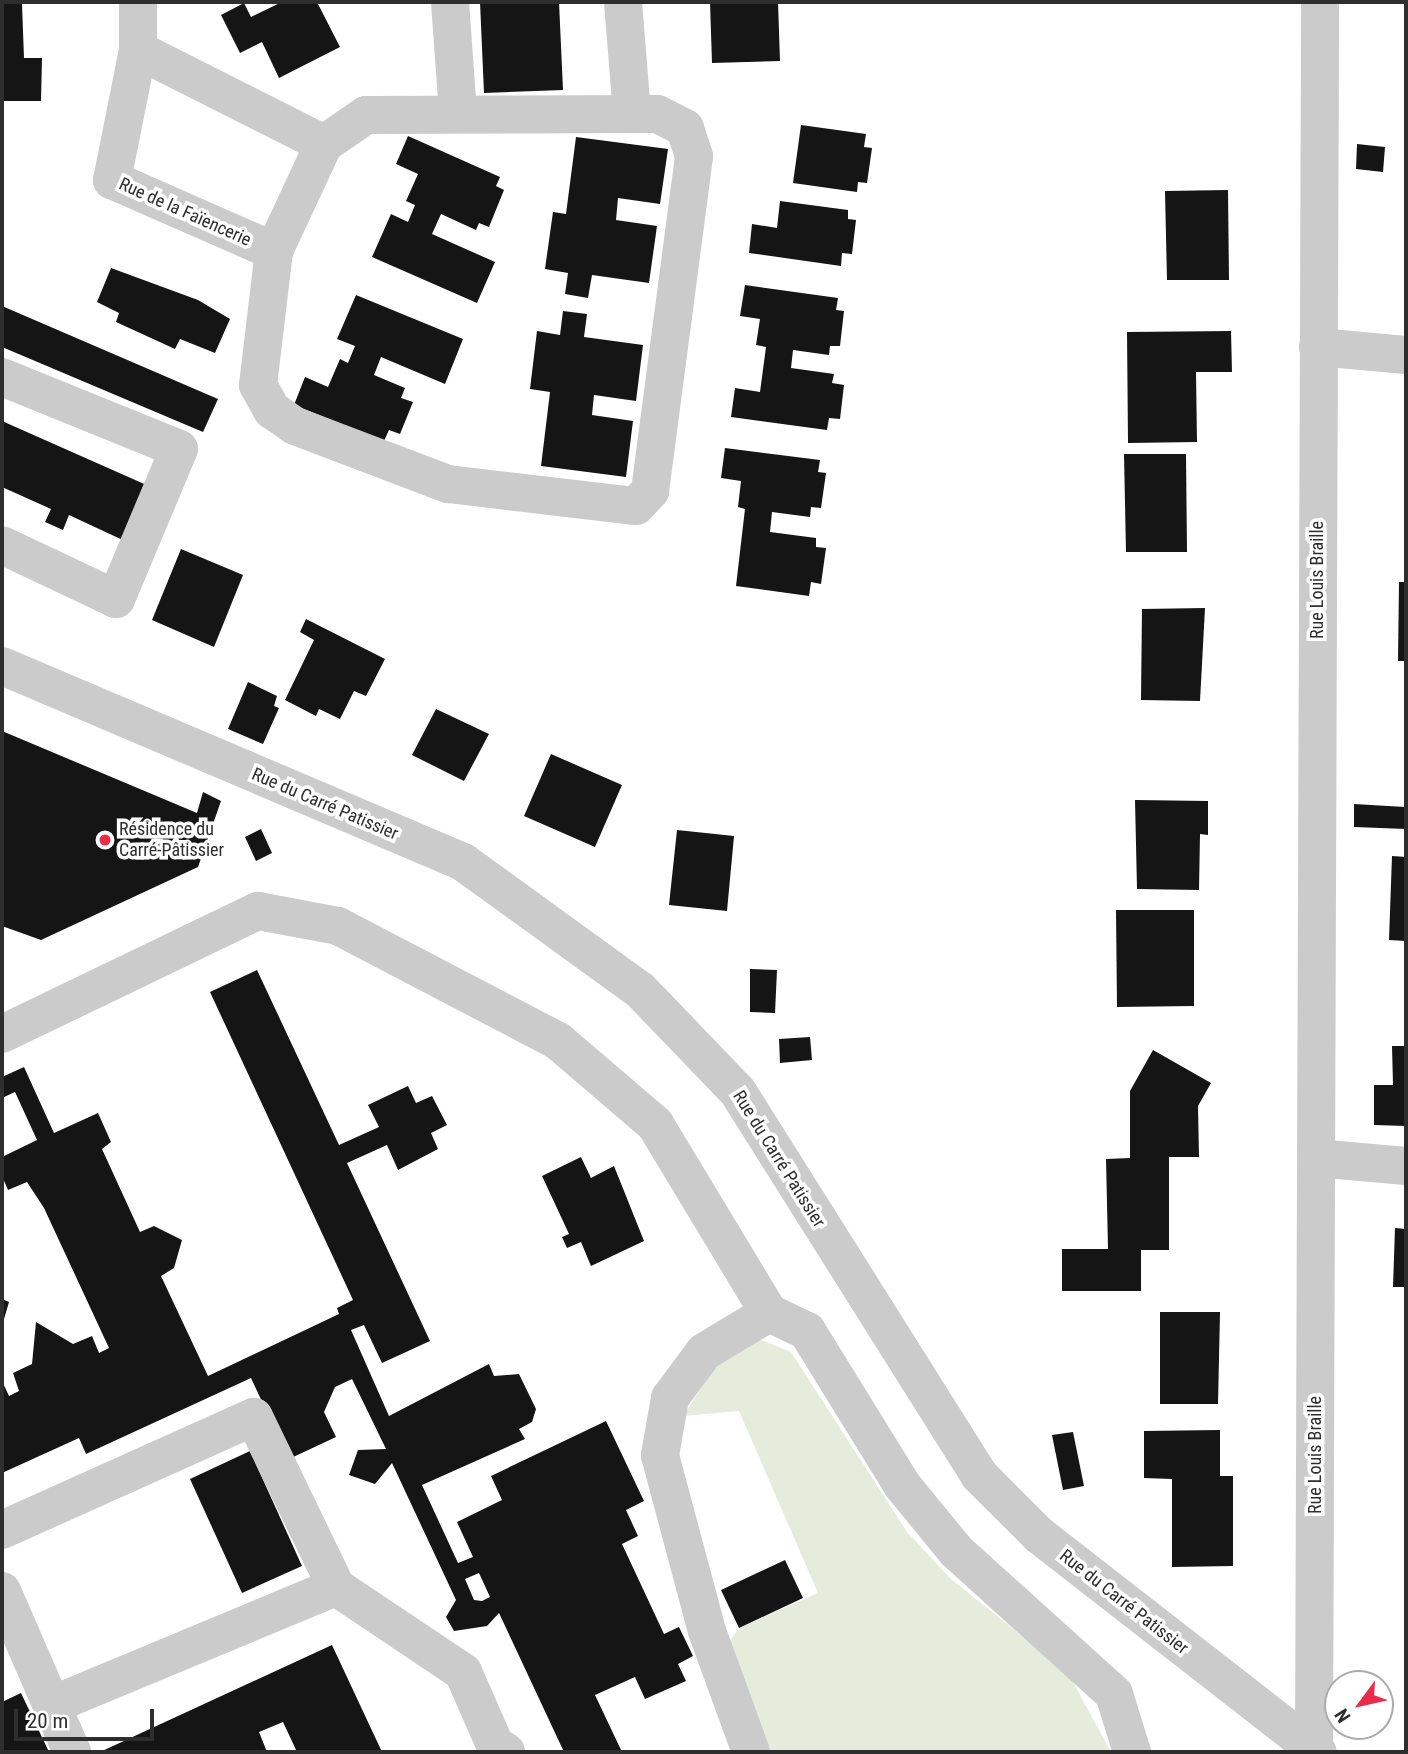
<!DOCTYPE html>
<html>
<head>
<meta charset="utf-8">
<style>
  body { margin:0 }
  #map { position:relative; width:1408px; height:1754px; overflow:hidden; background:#fff; font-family:"Roboto Condensed",sans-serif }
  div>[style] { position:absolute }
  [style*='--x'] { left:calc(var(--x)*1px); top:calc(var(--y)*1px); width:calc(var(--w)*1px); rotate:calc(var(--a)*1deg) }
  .green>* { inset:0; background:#e6ecdc }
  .building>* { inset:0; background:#151515 }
  .minor>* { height:38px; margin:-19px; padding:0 19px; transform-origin:19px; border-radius:19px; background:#cbcbcb }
  .dots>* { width:19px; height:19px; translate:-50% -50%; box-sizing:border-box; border:4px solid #fff; border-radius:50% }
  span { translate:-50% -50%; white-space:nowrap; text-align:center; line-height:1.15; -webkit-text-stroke:7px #fff; paint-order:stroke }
  .street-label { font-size:18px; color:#2e2e2e }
  .poi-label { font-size:18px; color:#2e2e2e }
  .left { translate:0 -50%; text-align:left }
  .frame { position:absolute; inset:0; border:4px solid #2e2e2e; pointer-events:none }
  .north { position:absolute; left:1324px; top:1670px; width:70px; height:70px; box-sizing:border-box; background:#fff; border:2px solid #ababab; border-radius:50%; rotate:237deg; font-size:19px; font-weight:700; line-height:28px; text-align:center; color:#2e2e2e }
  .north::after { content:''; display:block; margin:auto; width:24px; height:32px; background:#e92d48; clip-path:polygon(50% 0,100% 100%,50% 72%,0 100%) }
  .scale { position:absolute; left:14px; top:1709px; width:140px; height:32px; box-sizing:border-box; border:4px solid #2e2e2e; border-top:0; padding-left:9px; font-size:21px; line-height:24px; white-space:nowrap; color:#2e2e2e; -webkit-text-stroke:5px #fff; paint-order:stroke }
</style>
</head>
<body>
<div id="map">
  <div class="green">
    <i style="clip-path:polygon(759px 1339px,791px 1352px,907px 1532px,951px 1579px,1068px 1673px,1111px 1752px,766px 1752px,729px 1642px,739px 1628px,818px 1593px,739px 1411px,683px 1416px,721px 1358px)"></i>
  </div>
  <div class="building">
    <i style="clip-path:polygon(282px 2px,317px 2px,340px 47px,279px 78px,262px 42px,240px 53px,221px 15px,244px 3px,251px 17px)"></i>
    <i style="clip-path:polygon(480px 2px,559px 2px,563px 90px,484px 93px)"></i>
    <i style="clip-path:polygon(710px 2px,778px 2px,780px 61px,712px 63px)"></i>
    <i style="clip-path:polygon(2px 4px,22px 4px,24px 58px,42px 58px,41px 101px,2px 101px)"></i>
    <i style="clip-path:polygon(801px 125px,866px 134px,864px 147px,872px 148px,867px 183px,858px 182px,857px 192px,793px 183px)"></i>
    <i style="clip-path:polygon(408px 136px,500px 177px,496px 186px,504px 190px,489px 227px,479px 223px,476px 230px,441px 214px,432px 234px,495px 262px,477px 303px,372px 257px,391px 214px,408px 222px,415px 205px,406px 201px,418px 174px,396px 164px)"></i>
    <i style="clip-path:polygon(576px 137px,668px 149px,660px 204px,618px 198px,616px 220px,657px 226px,649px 283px,592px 275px,588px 298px,565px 294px,568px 273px,545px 269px,553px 212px,566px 214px)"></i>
    <i style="clip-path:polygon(1357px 144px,1385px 147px,1383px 172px,1356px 169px)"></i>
    <i style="clip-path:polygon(1228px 190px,1229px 280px,1167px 280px,1165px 191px)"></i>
    <i style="clip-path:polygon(780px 201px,848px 210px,848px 219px,856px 220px,852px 254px,842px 253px,841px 266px,749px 253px,752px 224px,777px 228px)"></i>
    <i style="clip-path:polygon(111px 268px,198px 300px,230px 319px,215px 353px,180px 339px,175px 349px,116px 322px,119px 313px,97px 302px)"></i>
    <i style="clip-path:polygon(745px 285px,838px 298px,836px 310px,844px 311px,840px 346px,830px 346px,829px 355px,793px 350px,791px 368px,834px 374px,832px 383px,844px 385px,840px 419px,829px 418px,827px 430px,731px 417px,735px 388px,760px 392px,766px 347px,756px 345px,760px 319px,740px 316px)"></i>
    <i style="clip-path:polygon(356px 295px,463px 339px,445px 384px,381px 357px,374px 375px,405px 388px,401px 398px,413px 402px,400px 434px,389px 430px,384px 441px,294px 405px,305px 377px,328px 387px,340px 359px,348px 363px,355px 346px,337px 339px)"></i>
    <i style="clip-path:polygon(2px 306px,218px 399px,203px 432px,2px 347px)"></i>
    <i style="clip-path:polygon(563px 311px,587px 314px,584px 337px,643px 345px,636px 401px,594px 395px,592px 415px,633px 421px,626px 477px,541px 466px,550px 392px,530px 389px,537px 331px,560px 335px)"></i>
    <i style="clip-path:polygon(1231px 331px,1232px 372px,1196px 372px,1197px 442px,1128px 443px,1127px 332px)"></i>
    <i style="clip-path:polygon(2px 421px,151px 487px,127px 542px,69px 515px,63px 530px,45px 522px,51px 509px,2px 487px)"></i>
    <i style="clip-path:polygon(725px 448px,820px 460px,818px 472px,826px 473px,821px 508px,811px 507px,810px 517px,772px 512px,770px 532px,816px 538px,816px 547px,826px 548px,821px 584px,811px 582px,809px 596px,736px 586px,745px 509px,738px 507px,741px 481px,721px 478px)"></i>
    <i style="clip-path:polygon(1124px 454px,1186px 454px,1187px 552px,1126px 552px)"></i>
    <i style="clip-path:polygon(181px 549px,243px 575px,214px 647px,152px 620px)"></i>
    <i style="clip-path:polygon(1399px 582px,1406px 582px,1406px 661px,1398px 661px)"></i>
    <i style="clip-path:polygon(1205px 608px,1200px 701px,1141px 700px,1142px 609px)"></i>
    <i style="clip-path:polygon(306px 619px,385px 659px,366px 696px,354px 691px,340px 719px,319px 709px,316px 716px,285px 700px,314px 640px,300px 632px)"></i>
    <i style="clip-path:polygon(248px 682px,277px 696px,274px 706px,279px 708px,263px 744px,228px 729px)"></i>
    <i style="clip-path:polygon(436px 709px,489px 734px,464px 781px,412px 755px)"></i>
    <i style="clip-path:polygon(2px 731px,197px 813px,203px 792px,221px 801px,198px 867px,41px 940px,2px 926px)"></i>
    <i style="clip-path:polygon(551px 754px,622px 785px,595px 847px,524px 816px)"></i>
    <i style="clip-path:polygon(1135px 800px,1208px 801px,1208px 835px,1200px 834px,1199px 890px,1137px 889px)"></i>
    <i style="clip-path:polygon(1354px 804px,1405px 807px,1406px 829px,1354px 827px)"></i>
    <i style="clip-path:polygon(261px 829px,272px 853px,256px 861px,245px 837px)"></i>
    <i style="clip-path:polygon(677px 830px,734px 836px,727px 911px,669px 905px)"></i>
    <i style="clip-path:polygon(1392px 856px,1406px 857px,1406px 941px,1389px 940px)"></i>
    <i style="clip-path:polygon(1116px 910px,1194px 910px,1194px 1006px,1117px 1007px)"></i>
    <i style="clip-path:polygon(750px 969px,777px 970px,775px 1013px,750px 1012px)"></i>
    <i style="clip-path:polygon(evenodd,257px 970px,339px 1145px,379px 1127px,368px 1105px,408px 1086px,416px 1103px,432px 1096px,447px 1125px,431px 1133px,438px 1149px,398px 1170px,387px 1145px,347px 1163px,430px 1341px,382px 1363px,364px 1325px,351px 1330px,389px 1416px,489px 1364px,494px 1376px,519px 1374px,536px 1409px,532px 1422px,519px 1429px,525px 1439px,422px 1485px,458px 1563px,473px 1557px,457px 1522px,502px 1500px,491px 1476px,606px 1421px,644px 1501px,626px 1510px,638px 1536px,622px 1544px,664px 1634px,679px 1627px,693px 1656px,678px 1664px,686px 1681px,645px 1699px,635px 1677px,595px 1695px,622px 1752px,564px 1752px,499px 1613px,487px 1626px,454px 1631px,446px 1617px,456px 1600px,392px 1463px,375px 1484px,349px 1475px,358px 1450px,386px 1449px,352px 1379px,335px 1387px,324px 1412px,336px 1437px,289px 1459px,251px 1378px,86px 1454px,79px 1438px,2px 1473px,2px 1381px,9px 1396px,19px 1391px,13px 1373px,32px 1364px,36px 1322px,73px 1344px,92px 1336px,99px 1353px,109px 1348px,44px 1208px,27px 1182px,8px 1190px,2px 1176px,2px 1157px,37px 1140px,15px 1092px,2px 1098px,2px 1077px,24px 1067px,54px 1133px,98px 1113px,111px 1142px,102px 1149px,140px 1232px,154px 1226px,182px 1240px,174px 1268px,161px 1276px,208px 1376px,339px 1314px,337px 1308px,353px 1300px,210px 992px,257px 970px,479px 1573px,490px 1597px,482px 1601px,474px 1600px,465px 1579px,479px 1573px)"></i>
    <i style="clip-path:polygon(810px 1037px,812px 1060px,780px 1063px,779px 1039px)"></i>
    <i style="clip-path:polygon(1392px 1046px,1406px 1046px,1406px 1126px,1374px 1125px,1374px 1085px,1393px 1085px)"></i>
    <i style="clip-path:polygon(1153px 1050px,1211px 1083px,1198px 1106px,1199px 1157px,1169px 1157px,1169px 1250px,1141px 1250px,1141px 1291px,1062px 1291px,1062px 1249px,1108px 1249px,1106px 1159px,1130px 1158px,1130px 1091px)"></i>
    <i style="clip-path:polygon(581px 1157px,591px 1178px,614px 1166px,644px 1241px,591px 1266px,581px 1242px,567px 1248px,562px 1237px,569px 1234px,542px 1176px)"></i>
    <i style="clip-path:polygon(1395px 1228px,1406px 1229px,1406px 1287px,1393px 1287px)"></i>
    <i style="clip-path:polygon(2px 1299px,9px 1302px,2px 1326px)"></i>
    <i style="clip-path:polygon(1160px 1312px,1220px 1312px,1218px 1404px,1160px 1404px)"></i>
    <i style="clip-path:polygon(1220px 1430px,1220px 1476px,1233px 1476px,1233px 1566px,1172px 1567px,1172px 1479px,1144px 1478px,1144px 1431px)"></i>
    <i style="clip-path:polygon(1073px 1432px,1084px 1486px,1063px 1490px,1052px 1435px)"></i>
    <i style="clip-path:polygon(250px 1451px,302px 1566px,242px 1593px,190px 1479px)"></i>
    <i style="clip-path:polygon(785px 1560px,803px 1598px,739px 1628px,721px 1590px)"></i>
    <i style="clip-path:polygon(332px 1645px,382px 1752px,297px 1752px,283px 1722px,259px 1732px,267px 1752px,100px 1752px)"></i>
    <i style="clip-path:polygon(21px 1693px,49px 1752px,2px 1752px,2px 1702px)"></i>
  </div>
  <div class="minor">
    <i style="--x:138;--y:2;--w:48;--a:90"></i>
    <i style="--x:138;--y:50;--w:133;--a:101.3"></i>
    <i style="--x:112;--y:180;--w:177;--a:23.7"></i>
    <i style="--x:274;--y:251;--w:118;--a:-65"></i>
    <i style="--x:324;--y:144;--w:208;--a:-153.2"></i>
    <i style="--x:450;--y:2;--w:112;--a:85.9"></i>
    <i style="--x:623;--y:2;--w:112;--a:85.4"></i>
    <i style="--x:274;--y:251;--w:135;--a:96.8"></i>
    <i style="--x:258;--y:385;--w:29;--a:61"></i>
    <i style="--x:272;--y:410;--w:28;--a:35"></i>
    <i style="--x:295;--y:426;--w:164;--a:20.8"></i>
    <i style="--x:448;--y:484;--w:189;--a:6.7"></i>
    <i style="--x:636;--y:506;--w:21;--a:-47"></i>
    <i style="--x:650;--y:491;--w:338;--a:-82.5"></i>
    <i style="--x:694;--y:156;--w:29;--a:-108"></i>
    <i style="--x:685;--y:128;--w:31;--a:-153"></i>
    <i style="--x:657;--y:114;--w:291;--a:179.8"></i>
    <i style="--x:366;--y:115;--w:51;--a:145.4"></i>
    <i style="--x:1318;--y:347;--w:88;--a:5.2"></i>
    <i style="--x:2;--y:377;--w:191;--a:22.1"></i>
    <i style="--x:179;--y:449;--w:163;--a:112.8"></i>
    <i style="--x:116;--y:599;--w:126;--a:-154.7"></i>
    <i style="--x:2;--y:666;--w:501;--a:23.03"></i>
    <i style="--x:463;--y:862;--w:218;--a:35.9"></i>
    <i style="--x:640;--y:990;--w:141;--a:46.1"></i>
    <i style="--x:738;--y:1092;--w:453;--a:57.8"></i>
    <i style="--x:979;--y:1475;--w:85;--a:45"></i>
    <i style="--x:1039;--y:1535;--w:353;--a:37.9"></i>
    <i style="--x:2;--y:1034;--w:284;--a:-25.7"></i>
    <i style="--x:258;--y:911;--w:81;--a:10.6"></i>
    <i style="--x:338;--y:926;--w:248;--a:27.6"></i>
    <i style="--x:558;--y:1041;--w:128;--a:40.6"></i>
    <i style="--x:655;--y:1124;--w:221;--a:58.9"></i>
    <i style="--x:1316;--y:1158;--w:90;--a:5.1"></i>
    <i style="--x:2;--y:1530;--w:276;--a:-24.2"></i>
    <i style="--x:254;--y:1417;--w:189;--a:64.2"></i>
    <i style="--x:336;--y:1587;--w:153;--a:33.8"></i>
    <i style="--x:463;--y:1672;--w:80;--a:66.3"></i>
    <i style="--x:495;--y:1745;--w:13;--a:32"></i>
    <i style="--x:2;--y:1591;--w:176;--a:66.5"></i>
    <i style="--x:52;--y:1705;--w:308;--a:-22.6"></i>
    <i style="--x:751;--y:1752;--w:129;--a:-110"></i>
    <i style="--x:707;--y:1631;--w:182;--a:-105"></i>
    <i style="--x:660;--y:1455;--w:58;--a:-80"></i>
    <i style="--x:670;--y:1398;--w:57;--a:-53.5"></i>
    <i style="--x:704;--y:1352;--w:76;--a:-31"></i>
    <i style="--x:769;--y:1313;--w:42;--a:25.3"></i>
    <i style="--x:807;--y:1331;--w:181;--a:58.3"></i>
    <i style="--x:902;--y:1485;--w:85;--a:50.7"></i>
    <i style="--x:956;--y:1551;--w:213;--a:42.1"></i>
    <i style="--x:1114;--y:1694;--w:61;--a:72.8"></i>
    <i style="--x:1314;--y:1752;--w:1750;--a:-89.8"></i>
  </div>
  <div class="dots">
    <i style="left:105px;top:840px;background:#e92d48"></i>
  </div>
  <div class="street-label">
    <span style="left:185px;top:212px;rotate:24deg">Rue de la Faïencerie</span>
    <span style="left:1317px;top:580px;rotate:-90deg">Rue Louis Braille</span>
    <span style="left:325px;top:804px;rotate:23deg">Rue du Carré Patissier</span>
    <span style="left:779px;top:1159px;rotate:58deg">Rue du Carré Patissier</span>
    <span style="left:1315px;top:1455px;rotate:-90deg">Rue Louis Braille</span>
    <span style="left:1124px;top:1602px;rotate:38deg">Rue du Carré Patissier</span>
  </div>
  <div class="poi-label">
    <span class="left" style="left:119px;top:840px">Résidence du<br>Carré-Pâtissier</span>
  </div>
  <div class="frame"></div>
  <div class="north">N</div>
  <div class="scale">20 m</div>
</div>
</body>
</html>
